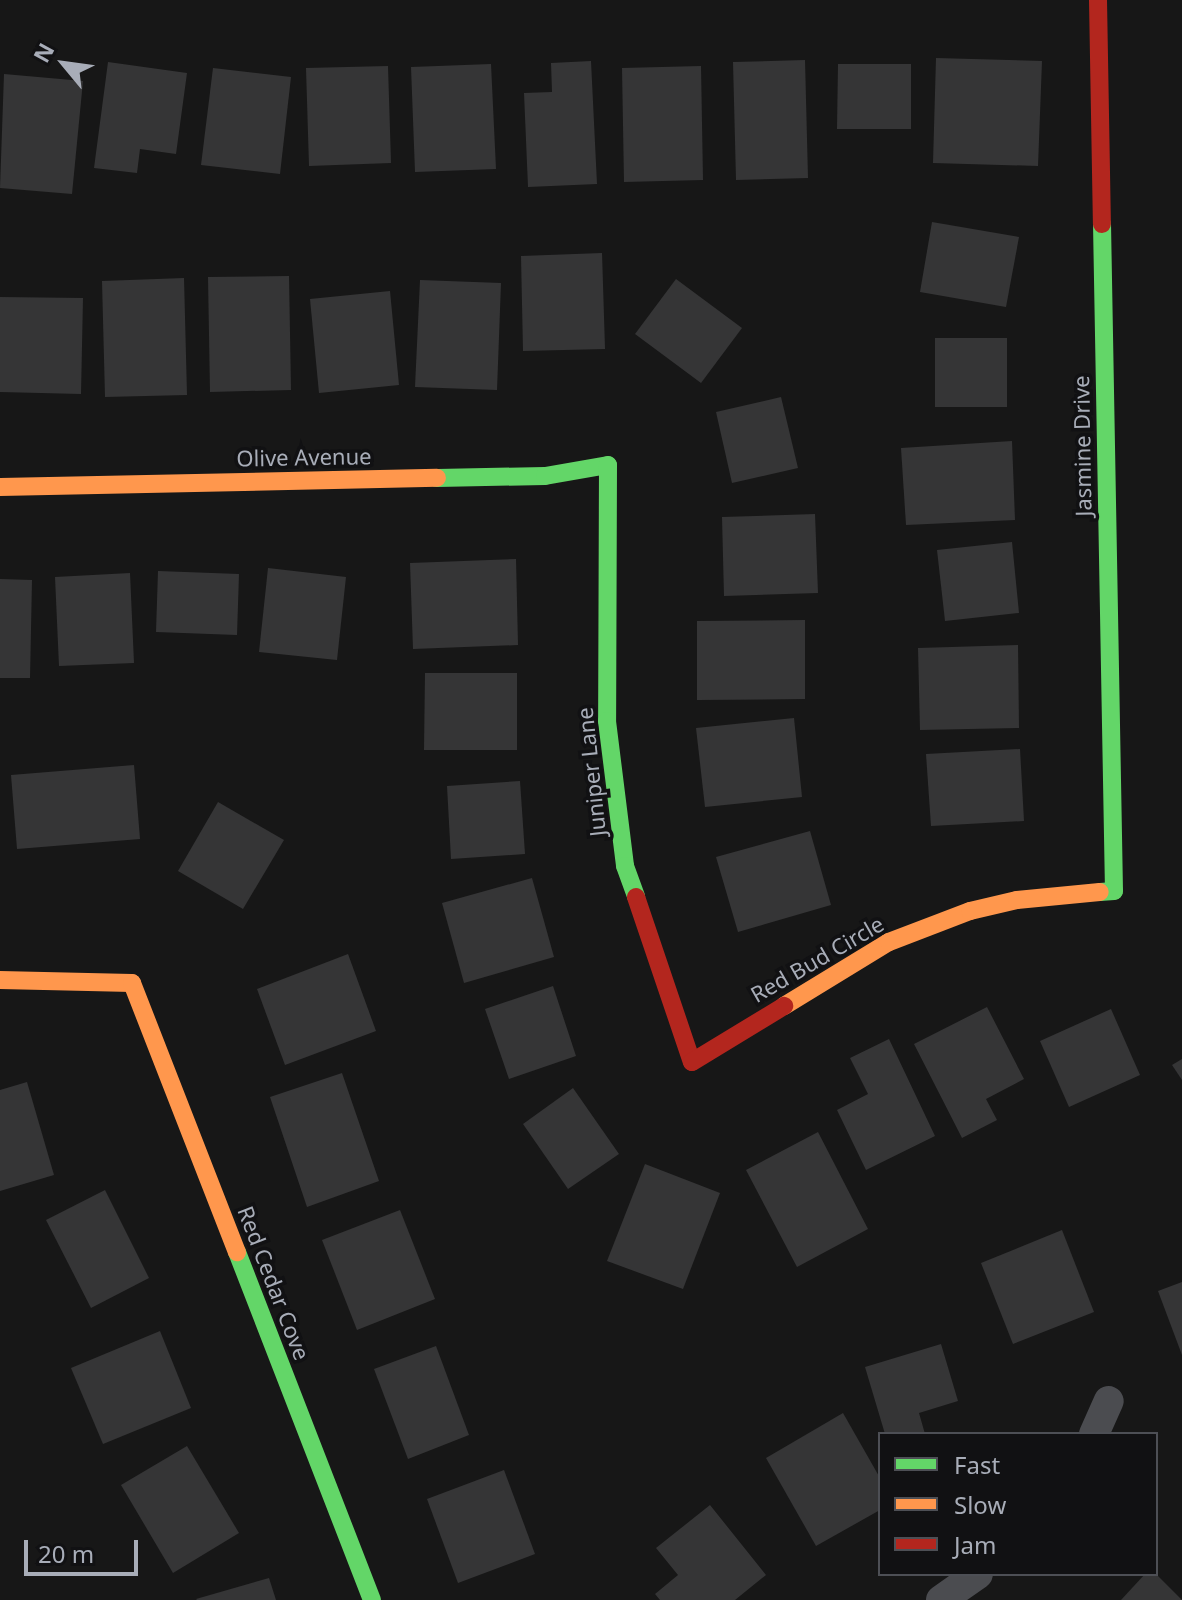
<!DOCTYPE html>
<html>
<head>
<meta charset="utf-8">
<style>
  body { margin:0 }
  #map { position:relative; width:1182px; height:1600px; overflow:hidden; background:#171717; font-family:"Noto Sans",sans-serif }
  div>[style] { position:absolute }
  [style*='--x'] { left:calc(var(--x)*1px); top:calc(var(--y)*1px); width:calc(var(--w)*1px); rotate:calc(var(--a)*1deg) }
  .building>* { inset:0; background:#353536 }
  .street>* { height:30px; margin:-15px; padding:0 15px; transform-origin:15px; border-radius:15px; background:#4b4c50 }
  .fast>* { height:18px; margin:-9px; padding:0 9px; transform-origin:9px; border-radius:9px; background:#63d668 }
  .slow>* { height:18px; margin:-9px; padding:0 9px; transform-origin:9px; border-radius:9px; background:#ff974d }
  .jam>* { height:18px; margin:-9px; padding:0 9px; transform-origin:9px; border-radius:9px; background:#b3261e }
  span { translate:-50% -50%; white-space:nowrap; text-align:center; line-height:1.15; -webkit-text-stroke:7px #111113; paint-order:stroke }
  .street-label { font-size:22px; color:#a8adb8 }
  .legend { position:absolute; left:878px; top:1432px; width:280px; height:144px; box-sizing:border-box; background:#111113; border:2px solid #4d4f55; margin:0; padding:10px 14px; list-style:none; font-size:24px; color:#a8adb8 }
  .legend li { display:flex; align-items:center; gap:16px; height:40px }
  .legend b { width:40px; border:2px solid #4d4f55 }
  .north { position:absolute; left:24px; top:24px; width:80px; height:80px; -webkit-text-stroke:6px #111113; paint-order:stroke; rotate:299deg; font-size:22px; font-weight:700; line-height:32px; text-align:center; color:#a8adb8 }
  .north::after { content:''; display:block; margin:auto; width:28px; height:36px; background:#a8adb8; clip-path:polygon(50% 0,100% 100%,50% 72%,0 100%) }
  .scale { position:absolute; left:24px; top:1540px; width:114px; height:36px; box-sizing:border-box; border:4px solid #a8adb8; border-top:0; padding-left:10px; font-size:24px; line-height:28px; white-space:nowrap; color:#a8adb8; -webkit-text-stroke:6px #111113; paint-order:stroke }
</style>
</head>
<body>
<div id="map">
  <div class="building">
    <i style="clip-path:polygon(936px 58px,1042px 61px,1038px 166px,933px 163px)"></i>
    <i style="clip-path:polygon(805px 60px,808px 178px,736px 180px,733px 62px)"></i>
    <i style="clip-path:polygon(591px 61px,597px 184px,528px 187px,524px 93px,552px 92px,551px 63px)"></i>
    <i style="clip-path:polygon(108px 62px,187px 73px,176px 154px,140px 149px,137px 173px,94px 168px)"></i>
    <i style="clip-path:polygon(491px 64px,496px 169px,415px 172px,411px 67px)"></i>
    <i style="clip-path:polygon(838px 64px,911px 64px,911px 129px,837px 129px)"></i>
    <i style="clip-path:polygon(388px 66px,391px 163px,309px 166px,306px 68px)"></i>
    <i style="clip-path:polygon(701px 66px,703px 180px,624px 182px,622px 68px)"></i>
    <i style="clip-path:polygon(213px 68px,291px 77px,280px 174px,201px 165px)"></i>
    <i style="clip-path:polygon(4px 74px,83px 81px,72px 194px,0 188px)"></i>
    <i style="clip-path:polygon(932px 222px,1019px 237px,1006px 307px,920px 292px)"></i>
    <i style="clip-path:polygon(602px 253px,605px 349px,523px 351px,521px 256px)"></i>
    <i style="clip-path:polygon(289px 276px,291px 390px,210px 392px,208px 277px)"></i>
    <i style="clip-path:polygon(184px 278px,187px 395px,105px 397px,102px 281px)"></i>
    <i style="clip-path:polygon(676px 279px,742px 328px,701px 383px,635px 334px)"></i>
    <i style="clip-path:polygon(420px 280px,501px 283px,497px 390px,415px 387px)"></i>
    <i style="clip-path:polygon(390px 291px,399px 385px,319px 393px,310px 299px)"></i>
    <i style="clip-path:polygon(0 297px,83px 298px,81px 394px,0 392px)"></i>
    <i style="clip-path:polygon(935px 338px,1007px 338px,1007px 407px,935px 407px)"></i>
    <i style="clip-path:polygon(781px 397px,798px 468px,732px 483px,716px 412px)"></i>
    <i style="clip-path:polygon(1012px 441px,1015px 520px,906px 525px,901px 448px)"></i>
    <i style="clip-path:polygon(815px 514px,818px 593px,724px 596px,722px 517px)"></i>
    <i style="clip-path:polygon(1012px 542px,1019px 613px,945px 621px,937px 550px)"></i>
    <i style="clip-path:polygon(516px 559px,518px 645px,413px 649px,410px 563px)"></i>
    <i style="clip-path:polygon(268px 568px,346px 577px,337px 660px,259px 652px)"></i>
    <i style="clip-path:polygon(158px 571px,239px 574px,237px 635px,156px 632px)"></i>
    <i style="clip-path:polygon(130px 573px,134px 663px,59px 666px,55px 577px)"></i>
    <i style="clip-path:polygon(0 579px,32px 580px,30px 678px,0 678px)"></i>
    <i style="clip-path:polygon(805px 620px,805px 699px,697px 700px,697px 621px)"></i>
    <i style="clip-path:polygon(1018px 645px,1019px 728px,920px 730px,918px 648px)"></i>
    <i style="clip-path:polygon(425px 673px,517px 673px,517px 750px,424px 750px)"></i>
    <i style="clip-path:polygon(794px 718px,802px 797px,705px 807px,696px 728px)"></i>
    <i style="clip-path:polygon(1020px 749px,1024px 821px,931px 826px,926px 754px)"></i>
    <i style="clip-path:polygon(134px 765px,140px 839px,17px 849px,11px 775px)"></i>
    <i style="clip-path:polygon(520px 781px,525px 854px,451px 859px,447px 786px)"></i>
    <i style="clip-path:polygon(218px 802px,284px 840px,243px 909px,178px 871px)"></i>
    <i style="clip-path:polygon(810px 831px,831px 905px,738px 932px,716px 857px)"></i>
    <i style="clip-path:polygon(532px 878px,554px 957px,464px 983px,442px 903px)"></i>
    <i style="clip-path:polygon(348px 954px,376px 1031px,285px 1065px,257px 989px)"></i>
    <i style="clip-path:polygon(553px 986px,576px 1056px,509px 1079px,485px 1009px)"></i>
    <i style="clip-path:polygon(987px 1007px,1024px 1079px,986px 1099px,997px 1120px,962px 1138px,914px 1044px)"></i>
    <i style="clip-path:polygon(1111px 1009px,1140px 1075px,1069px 1107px,1040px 1041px)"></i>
    <i style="clip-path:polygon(889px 1039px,935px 1136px,866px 1170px,837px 1110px,868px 1094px,850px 1058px)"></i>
    <i style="clip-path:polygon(1182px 1059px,1182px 1080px,1172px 1065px)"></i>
    <i style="clip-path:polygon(342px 1073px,379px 1181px,307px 1207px,270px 1097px)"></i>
    <i style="clip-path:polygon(27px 1082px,54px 1175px,0 1191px,0 1090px)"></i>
    <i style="clip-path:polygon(573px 1088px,619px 1154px,568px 1189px,523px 1124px)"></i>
    <i style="clip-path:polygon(818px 1132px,868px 1229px,797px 1267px,746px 1170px)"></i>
    <i style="clip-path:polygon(645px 1164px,720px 1193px,683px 1289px,607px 1261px)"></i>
    <i style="clip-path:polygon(105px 1190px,149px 1278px,91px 1308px,46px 1220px)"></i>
    <i style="clip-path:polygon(400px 1210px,435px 1299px,357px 1330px,322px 1240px)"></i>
    <i style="clip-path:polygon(1062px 1230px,1094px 1312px,1013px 1344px,981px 1263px)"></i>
    <i style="clip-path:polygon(1182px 1282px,1182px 1355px,1158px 1291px)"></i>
    <i style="clip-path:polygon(160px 1331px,191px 1408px,103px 1444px,71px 1368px)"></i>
    <i style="clip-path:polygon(941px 1344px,958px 1401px,919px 1413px,925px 1434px,885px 1434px,865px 1367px)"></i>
    <i style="clip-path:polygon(436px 1346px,469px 1435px,408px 1459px,374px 1369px)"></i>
    <i style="clip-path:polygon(843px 1413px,880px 1478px,880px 1510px,816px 1546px,766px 1458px)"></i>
    <i style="clip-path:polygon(187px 1446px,239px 1533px,173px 1573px,121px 1485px)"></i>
    <i style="clip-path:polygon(504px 1470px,535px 1554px,458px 1583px,427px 1499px)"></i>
    <i style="clip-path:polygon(710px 1505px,766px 1575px,735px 1600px,660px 1600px,655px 1594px,678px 1575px,656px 1548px)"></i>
    <i style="clip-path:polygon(1145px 1574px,1156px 1574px,1182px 1600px,1121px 1600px)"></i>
    <i style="clip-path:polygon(269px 1578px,276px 1600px,197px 1600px,196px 1599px)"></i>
  </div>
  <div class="street">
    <i style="--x:1094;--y:1434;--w:36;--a:-66"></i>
    <i style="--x:941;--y:1600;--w:45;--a:-35.1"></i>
  </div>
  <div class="fast">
    <i style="--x:437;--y:478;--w:108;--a:-1.1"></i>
    <i style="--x:545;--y:476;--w:64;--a:-9.9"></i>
    <i style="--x:608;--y:465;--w:256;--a:90.2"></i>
    <i style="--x:607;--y:721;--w:146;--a:82.9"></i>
    <i style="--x:625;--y:866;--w:33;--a:70"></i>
    <i style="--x:1100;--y:892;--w:14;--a:-4"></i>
    <i style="--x:1114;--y:891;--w:667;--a:-91.03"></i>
    <i style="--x:237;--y:1252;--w:373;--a:68.8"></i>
  </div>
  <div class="slow">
    <i style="--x:0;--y:487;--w:437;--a:-1.2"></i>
    <i style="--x:0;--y:980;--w:132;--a:1.3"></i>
    <i style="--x:132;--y:983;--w:289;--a:68.7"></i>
    <i style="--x:784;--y:1006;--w:123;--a:-31.4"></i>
    <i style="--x:889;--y:942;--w:87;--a:-20.9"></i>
    <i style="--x:970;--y:911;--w:48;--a:-13.2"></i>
    <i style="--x:1017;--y:900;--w:83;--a:-5.5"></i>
  </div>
  <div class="jam">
    <i style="--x:1098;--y:0;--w:224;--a:89"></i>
    <i style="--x:636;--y:897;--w:174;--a:71.3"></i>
    <i style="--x:692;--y:1062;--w:108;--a:-31.3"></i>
  </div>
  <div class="street-label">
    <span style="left:1082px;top:446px;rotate:-91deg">Jasmine Drive</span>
    <span style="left:304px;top:457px;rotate:-1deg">Olive Avenue</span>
    <span style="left:591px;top:772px;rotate:-96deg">Juniper Lane</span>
    <span style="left:817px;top:959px;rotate:-30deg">Red Bud Circle</span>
    <span style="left:274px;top:1283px;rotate:69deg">Red Cedar Cove</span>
  </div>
  <ul class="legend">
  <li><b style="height:10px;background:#63d668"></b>Fast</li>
  <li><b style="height:10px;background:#ff974d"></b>Slow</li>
  <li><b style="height:10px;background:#b3261e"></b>Jam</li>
  </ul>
  <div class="north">N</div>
  <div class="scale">20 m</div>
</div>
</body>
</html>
